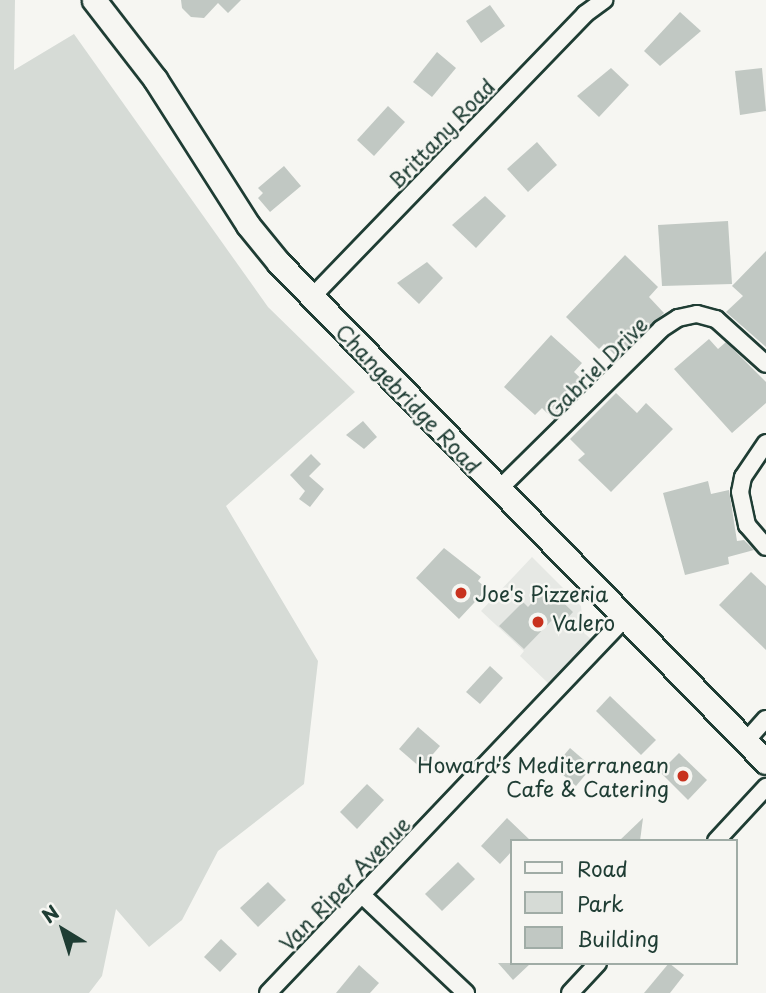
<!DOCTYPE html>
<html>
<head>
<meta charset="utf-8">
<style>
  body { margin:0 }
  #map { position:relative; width:766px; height:993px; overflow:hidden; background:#f6f6f2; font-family:"Playpen Sans",sans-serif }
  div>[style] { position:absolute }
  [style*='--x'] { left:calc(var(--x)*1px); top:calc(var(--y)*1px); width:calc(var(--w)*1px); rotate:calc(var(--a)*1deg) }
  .built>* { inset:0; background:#e6e8e4 }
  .green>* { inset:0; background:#d6dbd6 }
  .building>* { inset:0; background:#c1c8c3 }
  .roads { filter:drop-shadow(2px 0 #1f3d34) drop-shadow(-2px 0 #1f3d34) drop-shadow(0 2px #1f3d34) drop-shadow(0 -2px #1f3d34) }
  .minor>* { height:16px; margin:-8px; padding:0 8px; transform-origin:8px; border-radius:8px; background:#f6f6f2 }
  .secondary>* { height:23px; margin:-11.5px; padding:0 11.5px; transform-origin:11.5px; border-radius:11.5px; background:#f6f6f2 }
  .dots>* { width:19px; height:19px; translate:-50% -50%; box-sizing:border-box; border:4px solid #f6f6f2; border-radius:50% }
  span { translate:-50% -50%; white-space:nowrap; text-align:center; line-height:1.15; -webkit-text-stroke:5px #f6f6f2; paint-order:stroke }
  .street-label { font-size:21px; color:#1f3d34 }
  .poi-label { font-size:21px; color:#1f3d34 }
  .left { translate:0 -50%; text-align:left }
  .right { translate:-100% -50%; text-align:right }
  .legend { position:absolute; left:510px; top:839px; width:228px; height:126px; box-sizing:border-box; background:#f6f6f2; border:2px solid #a0aca6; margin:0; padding:9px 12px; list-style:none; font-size:21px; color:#1f3d34 }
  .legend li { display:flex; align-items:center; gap:14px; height:35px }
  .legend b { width:35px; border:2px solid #a0aca6 }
  .north { position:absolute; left:28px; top:895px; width:70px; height:70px; -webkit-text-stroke:5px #f6f6f2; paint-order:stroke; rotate:322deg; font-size:19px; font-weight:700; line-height:28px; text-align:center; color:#1f3d34 }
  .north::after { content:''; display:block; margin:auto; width:24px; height:32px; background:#1f3d34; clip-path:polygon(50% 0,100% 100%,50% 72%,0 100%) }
</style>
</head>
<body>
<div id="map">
  <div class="built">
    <i style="clip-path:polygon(532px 557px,581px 606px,584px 633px,591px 639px,549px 684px,520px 656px,524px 651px,481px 611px)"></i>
  </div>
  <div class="green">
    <i style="clip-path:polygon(0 0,15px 0,14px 70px,74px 34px,268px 307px,355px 392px,226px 506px,318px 661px,304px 784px,218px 851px,182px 920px,149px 947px,116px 909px,102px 976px,89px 993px,0 993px)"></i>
  </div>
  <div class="building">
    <i style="clip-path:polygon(181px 0,241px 0,228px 13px,218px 3px,204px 18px,191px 17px,182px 8px)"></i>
    <i style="clip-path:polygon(490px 5px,505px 26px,481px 43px,466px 21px)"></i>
    <i style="clip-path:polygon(680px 12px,701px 31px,660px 66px,644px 51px)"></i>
    <i style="clip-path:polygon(437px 52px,456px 68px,432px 97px,413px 82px)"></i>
    <i style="clip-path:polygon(611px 68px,629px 85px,599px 117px,577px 96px)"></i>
    <i style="clip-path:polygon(762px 68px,766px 111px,740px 115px,735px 71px)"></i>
    <i style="clip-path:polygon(388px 106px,405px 122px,374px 156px,357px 140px)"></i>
    <i style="clip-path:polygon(537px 142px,557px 165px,528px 192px,507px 169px)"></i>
    <i style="clip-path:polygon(284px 166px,301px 186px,270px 212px,258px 198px,263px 193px,258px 188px)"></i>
    <i style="clip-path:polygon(485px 196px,506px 216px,476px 248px,452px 225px)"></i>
    <i style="clip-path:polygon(728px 221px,732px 284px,662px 286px,658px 225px)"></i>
    <i style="clip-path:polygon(766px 251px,766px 347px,726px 312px,743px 296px,732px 286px)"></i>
    <i style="clip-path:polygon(625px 255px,658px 287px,649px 297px,664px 313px,617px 357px,604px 344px,599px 349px,566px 317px)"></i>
    <i style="clip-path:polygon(427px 262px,443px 278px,419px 304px,397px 283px)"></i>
    <i style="clip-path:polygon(551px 335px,582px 363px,574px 372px,589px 386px,554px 420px,542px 408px,535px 415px,504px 387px)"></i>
    <i style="clip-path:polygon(709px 339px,718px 349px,726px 342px,766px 382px,766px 403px,732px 433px,674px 369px)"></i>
    <i style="clip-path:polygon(616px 393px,637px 413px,646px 403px,673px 429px,611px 492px,578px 460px,585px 454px,570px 439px)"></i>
    <i style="clip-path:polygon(363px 421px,377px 437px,364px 449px,346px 435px)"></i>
    <i style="clip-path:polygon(311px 454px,321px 464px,309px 476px,324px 489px,310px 507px,299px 499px,305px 491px,290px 475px)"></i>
    <i style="clip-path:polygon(708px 481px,711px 494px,729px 490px,737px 541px,744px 540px,754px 550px,728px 557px,729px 564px,685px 575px,663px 493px)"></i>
    <i style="clip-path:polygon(444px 548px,481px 577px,478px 581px,487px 589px,459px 619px,416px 578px)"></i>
    <i style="clip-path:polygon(751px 572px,766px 586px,766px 650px,719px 605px)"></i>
    <i style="clip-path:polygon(547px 587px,573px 612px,562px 624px,555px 617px,524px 649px,499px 626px,523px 602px,528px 607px)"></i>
    <i style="clip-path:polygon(490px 666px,503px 678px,480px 704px,466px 692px)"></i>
    <i style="clip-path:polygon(610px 696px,656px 740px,641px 755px,596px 711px)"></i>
    <i style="clip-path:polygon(418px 727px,440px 746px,421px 768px,399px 749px)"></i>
    <i style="clip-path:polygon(570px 748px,592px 767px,576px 786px,554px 767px)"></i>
    <i style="clip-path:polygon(679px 753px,707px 780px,688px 800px,660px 772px)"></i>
    <i style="clip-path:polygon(367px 784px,384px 800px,357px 829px,340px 812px)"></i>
    <i style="clip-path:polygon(507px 818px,531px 841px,512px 841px,512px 851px,500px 864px,481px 846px)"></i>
    <i style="clip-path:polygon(643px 818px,640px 841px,619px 841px)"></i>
    <i style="clip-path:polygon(458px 862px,475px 879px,442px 911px,425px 894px)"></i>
    <i style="clip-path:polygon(268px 882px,286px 900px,258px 927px,240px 908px)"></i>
    <i style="clip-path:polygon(221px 939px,237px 954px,220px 972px,204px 957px)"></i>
    <i style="clip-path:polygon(498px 963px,531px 963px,513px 980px)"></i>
    <i style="clip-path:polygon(669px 963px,684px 975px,670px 993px,644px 993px)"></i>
    <i style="clip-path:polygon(359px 965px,379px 983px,370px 993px,336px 993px)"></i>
  </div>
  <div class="roads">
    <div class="minor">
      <i style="--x:311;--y:298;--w:395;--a:-46"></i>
      <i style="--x:585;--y:14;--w:24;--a:-36"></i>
      <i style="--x:766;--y:443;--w:41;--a:124.1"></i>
      <i style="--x:743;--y:477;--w:15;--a:101"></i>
      <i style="--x:740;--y:492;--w:34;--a:78"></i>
      <i style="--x:747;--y:525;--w:29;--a:49"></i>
      <i style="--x:498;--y:490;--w:229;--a:-44.6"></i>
      <i style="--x:661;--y:329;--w:20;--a:-33"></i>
      <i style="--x:678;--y:318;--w:19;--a:-12"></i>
      <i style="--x:697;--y:314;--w:20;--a:15"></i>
      <i style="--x:716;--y:319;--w:67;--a:42"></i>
      <i style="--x:745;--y:742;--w:31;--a:-48"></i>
      <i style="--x:716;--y:841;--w:74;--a:-47.2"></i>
      <i style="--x:362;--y:895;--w:143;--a:43.3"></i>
      <i style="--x:268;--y:993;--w:516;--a:-46.41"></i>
      <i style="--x:570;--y:993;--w:41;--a:-47"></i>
    </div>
    <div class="secondary">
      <i style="--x:94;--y:0;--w:100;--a:52.3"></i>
      <i style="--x:155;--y:79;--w:173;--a:57.5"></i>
      <i style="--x:248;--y:225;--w:49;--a:50.8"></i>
      <i style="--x:279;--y:263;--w:697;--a:45.7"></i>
    </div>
  </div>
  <div class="dots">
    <i style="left:461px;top:593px;background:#c8321e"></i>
    <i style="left:538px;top:622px;background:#c8321e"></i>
    <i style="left:683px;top:776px;background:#c8321e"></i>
  </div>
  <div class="street-label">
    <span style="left:441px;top:133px;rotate:-46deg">Brittany Road</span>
    <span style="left:596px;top:367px;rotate:-45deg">Gabriel Drive</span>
    <span style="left:409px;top:398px;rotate:46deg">Changebridge Road</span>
    <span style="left:344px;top:883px;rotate:-46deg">Van Riper Avenue</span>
  </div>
  <div class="poi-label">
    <span class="left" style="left:475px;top:593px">Joe's Pizzeria</span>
    <span class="left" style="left:552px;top:622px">Valero</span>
    <span class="right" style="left:669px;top:776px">Howard's Mediterranean<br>Cafe &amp; Catering</span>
  </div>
  <ul class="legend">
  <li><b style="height:9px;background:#f6f6f2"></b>Road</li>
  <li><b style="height:19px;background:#d6dbd6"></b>Park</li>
  <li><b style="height:19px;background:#c1c8c3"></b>Building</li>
  </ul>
  <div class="north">N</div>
</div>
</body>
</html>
